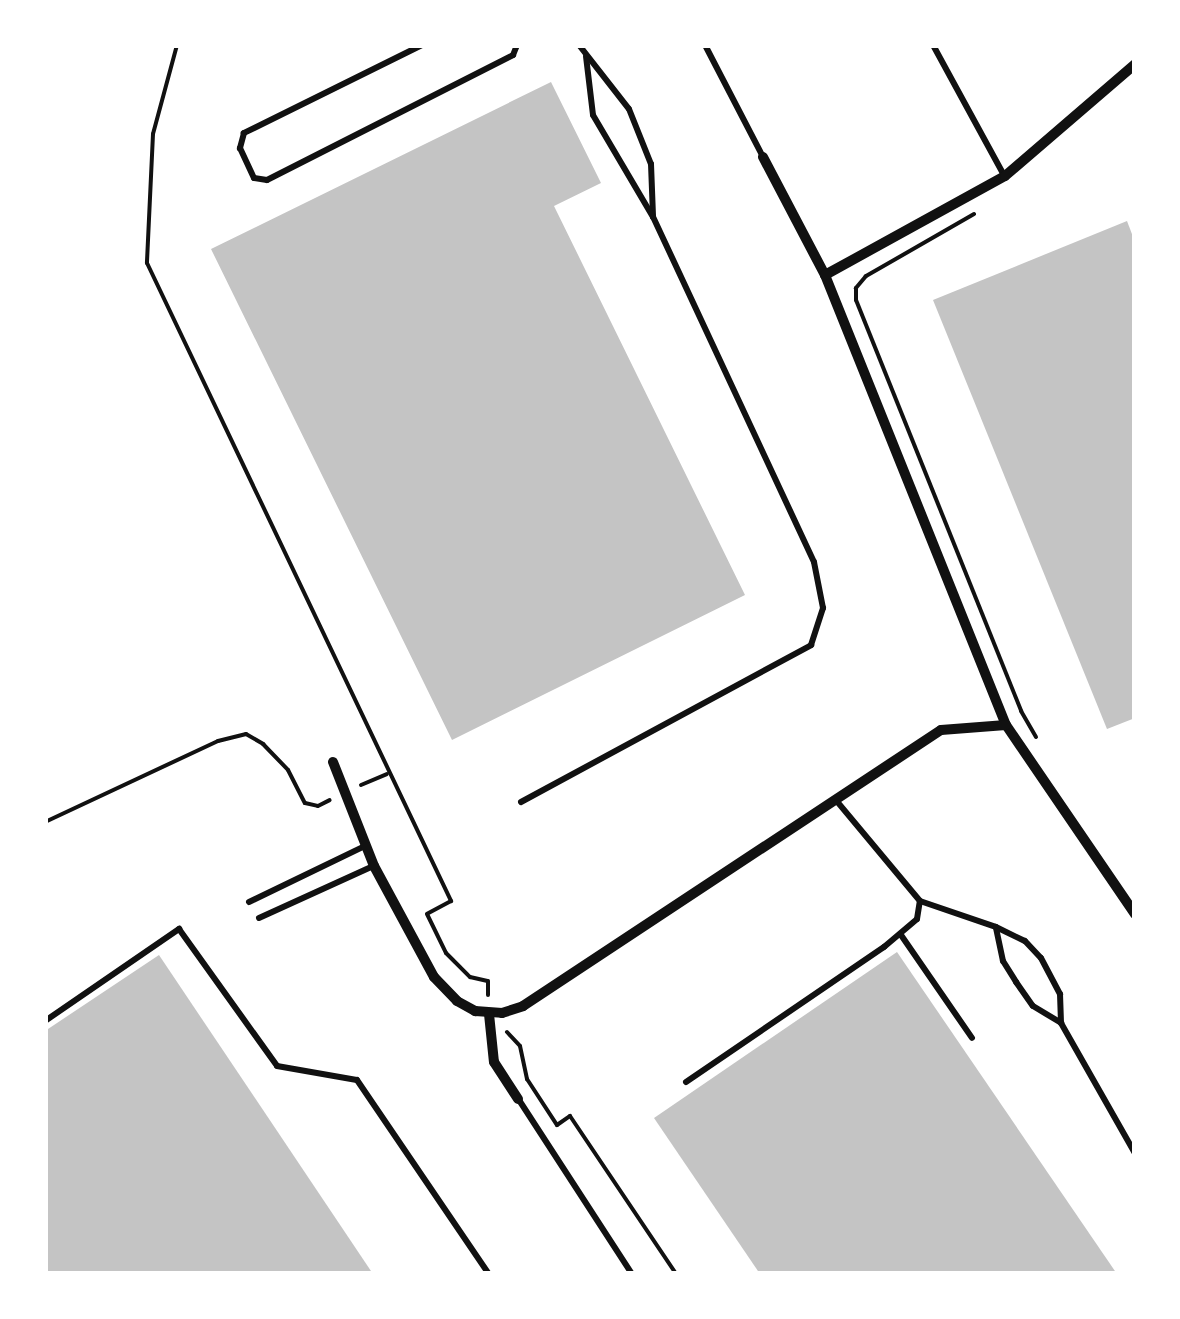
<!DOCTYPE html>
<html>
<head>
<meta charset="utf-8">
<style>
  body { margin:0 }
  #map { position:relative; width:1180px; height:1319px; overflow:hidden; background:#fff; font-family:"Roboto Condensed",sans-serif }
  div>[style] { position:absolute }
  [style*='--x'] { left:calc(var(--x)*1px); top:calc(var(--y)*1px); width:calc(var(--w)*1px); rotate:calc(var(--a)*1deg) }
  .building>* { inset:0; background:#c4c4c4 }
  .path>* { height:4px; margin:-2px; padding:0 2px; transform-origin:2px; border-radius:2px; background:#111 }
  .service>* { height:6px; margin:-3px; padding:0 3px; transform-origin:3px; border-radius:3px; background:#111 }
  .minor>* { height:10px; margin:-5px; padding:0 5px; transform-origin:5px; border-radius:5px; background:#111 }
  span { translate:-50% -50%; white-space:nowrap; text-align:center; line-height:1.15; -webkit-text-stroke:9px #fff; paint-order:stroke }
  .frame { position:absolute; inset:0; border:48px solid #fff; pointer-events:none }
</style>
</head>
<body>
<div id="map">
  <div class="building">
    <i style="clip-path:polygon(551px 82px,601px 183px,554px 206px,745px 595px,452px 740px,211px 249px)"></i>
    <i style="clip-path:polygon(1127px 221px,1135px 242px,1135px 718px,1107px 729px,933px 300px)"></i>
    <i style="clip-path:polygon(897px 952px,1117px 1274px,760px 1274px,654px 1118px)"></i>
    <i style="clip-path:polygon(159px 955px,373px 1274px,45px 1274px,45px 1031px)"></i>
  </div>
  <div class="path">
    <i style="--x:177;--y:45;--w:92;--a:105.1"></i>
    <i style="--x:153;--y:134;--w:129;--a:92.7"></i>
    <i style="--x:147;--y:263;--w:707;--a:64.52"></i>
    <i style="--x:451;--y:901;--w:27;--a:152"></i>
    <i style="--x:427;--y:914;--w:43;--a:64"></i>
    <i style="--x:446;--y:953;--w:34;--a:45"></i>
    <i style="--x:470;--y:977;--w:18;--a:13"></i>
    <i style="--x:488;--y:981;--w:14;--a:90"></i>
    <i style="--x:974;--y:214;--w:125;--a:150.1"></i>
    <i style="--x:866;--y:276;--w:16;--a:130"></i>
    <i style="--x:856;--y:288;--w:12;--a:90"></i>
    <i style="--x:856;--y:300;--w:443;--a:68.1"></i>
    <i style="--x:1021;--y:711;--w:30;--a:60"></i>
    <i style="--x:361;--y:785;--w:28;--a:-23"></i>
    <i style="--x:45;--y:822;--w:191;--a:-25.1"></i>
    <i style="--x:218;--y:741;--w:29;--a:-14"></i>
    <i style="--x:246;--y:734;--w:20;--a:30"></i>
    <i style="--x:263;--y:744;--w:36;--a:46"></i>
    <i style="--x:288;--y:770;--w:37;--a:63"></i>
    <i style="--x:305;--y:803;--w:13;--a:13"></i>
    <i style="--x:318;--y:806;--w:13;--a:-27"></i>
    <i style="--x:507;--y:1032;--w:19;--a:47"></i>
    <i style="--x:520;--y:1046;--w:34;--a:78"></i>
    <i style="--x:527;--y:1079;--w:55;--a:56.9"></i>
    <i style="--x:557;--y:1125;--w:16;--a:-35"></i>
    <i style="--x:570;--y:1116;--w:190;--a:56.1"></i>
  </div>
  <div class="service">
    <i style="--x:422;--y:45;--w:199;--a:153.7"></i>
    <i style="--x:244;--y:133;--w:16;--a:105"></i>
    <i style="--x:240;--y:148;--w:33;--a:65"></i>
    <i style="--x:254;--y:178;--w:13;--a:9"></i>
    <i style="--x:267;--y:180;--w:276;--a:-26.9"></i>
    <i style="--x:513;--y:55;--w:11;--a:-68"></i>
    <i style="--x:579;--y:45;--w:81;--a:52"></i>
    <i style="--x:629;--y:109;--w:59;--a:68.2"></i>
    <i style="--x:651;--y:164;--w:53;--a:87.8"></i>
    <i style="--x:653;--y:217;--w:118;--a:-120.5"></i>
    <i style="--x:593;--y:115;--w:59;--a:-96.8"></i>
    <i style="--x:705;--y:45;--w:126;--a:62.6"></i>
    <i style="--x:933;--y:45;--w:148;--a:61.4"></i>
    <i style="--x:521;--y:802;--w:330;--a:-28.4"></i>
    <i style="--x:811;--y:645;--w:39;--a:-72"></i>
    <i style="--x:823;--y:608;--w:47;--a:-101.1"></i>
    <i style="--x:814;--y:562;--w:381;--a:-115"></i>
    <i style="--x:920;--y:901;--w:80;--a:18.9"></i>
    <i style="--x:996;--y:927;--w:32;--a:26"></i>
    <i style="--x:1025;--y:941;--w:23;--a:47"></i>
    <i style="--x:1041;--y:958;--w:41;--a:62.2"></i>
    <i style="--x:1060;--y:994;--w:29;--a:88"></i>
    <i style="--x:1061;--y:1023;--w:150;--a:60.4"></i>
    <i style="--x:249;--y:902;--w:129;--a:-25.8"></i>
    <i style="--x:259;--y:918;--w:125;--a:-24.5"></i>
    <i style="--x:996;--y:928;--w:34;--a:78"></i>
    <i style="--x:1003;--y:961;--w:25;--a:58"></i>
    <i style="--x:1016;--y:982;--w:29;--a:55"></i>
    <i style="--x:1033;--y:1006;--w:33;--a:31"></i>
    <i style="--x:901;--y:935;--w:125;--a:55.4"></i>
    <i style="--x:45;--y:1021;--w:163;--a:-34.5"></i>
    <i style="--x:179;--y:929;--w:168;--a:54.4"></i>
    <i style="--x:277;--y:1066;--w:81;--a:9.9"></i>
    <i style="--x:357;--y:1080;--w:235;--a:55.8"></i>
    <i style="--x:686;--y:1082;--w:240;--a:-34.3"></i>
    <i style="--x:884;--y:947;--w:43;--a:-40.3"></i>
    <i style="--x:917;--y:919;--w:18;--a:-81"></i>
    <i style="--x:920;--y:901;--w:133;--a:-129.8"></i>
    <i style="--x:519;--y:1100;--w:207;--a:57"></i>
  </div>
  <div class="minor">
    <i style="--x:763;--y:157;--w:133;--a:62.3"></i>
    <i style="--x:825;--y:275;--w:485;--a:68.1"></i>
    <i style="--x:1006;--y:725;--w:229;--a:55.7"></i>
    <i style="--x:825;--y:275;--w:205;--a:-28.8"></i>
    <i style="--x:1005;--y:176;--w:172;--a:-40.7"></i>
    <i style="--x:333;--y:762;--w:112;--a:68.5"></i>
    <i style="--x:374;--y:866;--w:126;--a:61.6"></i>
    <i style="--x:434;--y:977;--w:33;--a:46"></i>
    <i style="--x:457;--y:1001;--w:21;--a:29"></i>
    <i style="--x:475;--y:1011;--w:27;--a:4"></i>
    <i style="--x:502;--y:1013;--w:22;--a:-18"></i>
    <i style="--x:523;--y:1006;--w:501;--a:-33.44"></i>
    <i style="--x:941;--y:730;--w:65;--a:-4.4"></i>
    <i style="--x:489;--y:1014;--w:48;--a:84.1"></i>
    <i style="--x:494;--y:1062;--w:44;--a:57"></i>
  </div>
  <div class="frame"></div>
</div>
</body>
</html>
